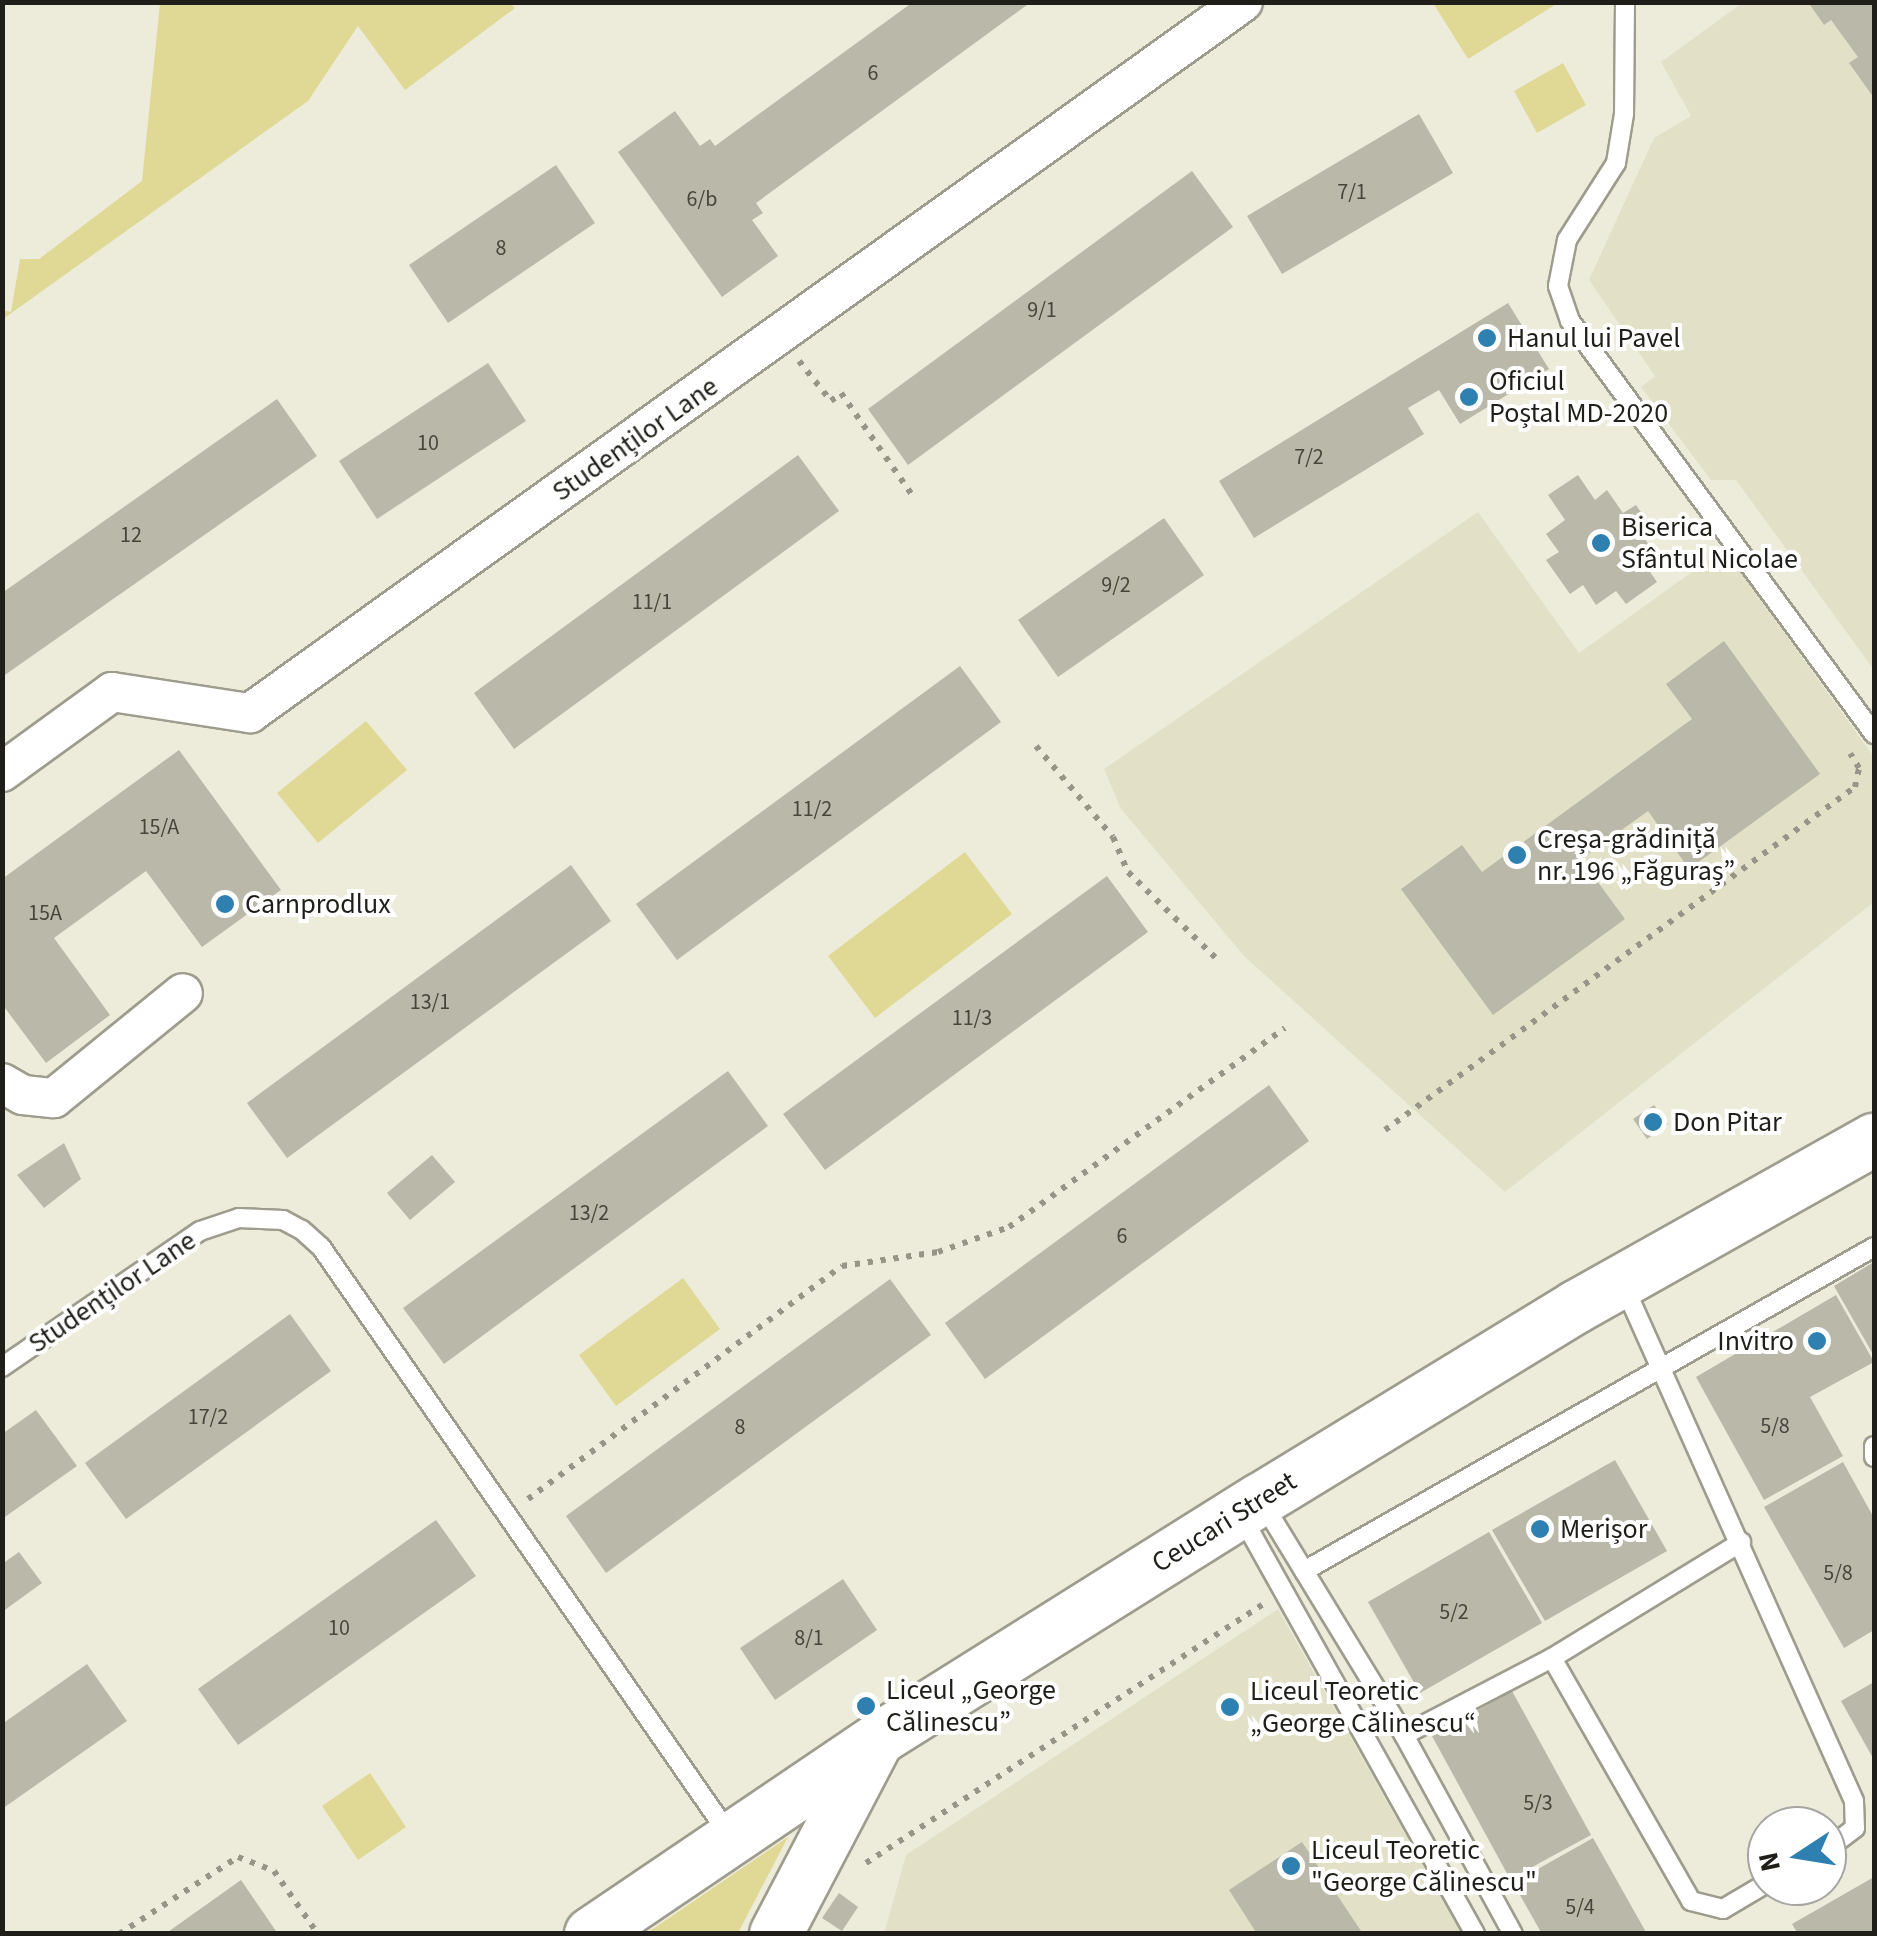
<!DOCTYPE html>
<html>
<head>
<meta charset="utf-8">
<style>
  body { margin:0 }
  #map { position:relative; width:1877px; height:1936px; overflow:hidden; background:#edecdb; font-family:"Source Sans 3",sans-serif }
  div>[style] { position:absolute }
  [style*='--x'] { left:calc(var(--x)*1px); top:calc(var(--y)*1px); width:calc(var(--w)*1px); rotate:calc(var(--a)*1deg) }
  .built>* { inset:0; background:#e3e0c8 }
  .green>* { inset:0; background:#e0d996 }
  .building>* { inset:0; background:#bab9a9 }
  .path>* { height:6px; margin-top:-3px; transform-origin:0; background:repeating-linear-gradient(90deg,#969588 0 5px,transparent 0 13px) }
  .roads { filter:drop-shadow(2px 0 #9e9c8d) drop-shadow(-2px 0 #9e9c8d) drop-shadow(0 2px #9e9c8d) drop-shadow(0 -2px #9e9c8d) }
  .lane>* { height:18px; margin:-9px; padding:0 9px; transform-origin:9px; border-radius:9px; background:#fff }
  .street>* { height:38px; margin:-19px; padding:0 19px; transform-origin:19px; border-radius:19px; background:#fff }
  .secondary>* { height:52px; margin:-26px; padding:0 26px; transform-origin:26px; border-radius:26px; background:#fff }
  .dots>* { width:28px; height:28px; translate:-50% -50%; box-sizing:border-box; border:5px solid #fff; border-radius:50% }
  span { translate:-50% -50%; white-space:nowrap; text-align:center; line-height:1.15; -webkit-text-stroke:8px #fff; paint-order:stroke }
  .number-label { font-size:22px; color:#46453c }
  .number-label span { -webkit-text-stroke-width:0 }
  .poi-label { font-size:28px; color:#1f1e18 }
  .left { translate:0 -50%; text-align:left }
  .right { translate:-100% -50%; text-align:right }
  .street-label { font-size:28px; color:#1f1e18 }
  .frame { position:absolute; inset:0; border:5px solid #1f1e18; pointer-events:none }
  .north { position:absolute; left:1747px; top:1806px; width:100px; height:100px; box-sizing:border-box; background:#fff; border:2px solid #a5a5a3; border-radius:50%; rotate:258deg; font-size:28px; font-weight:700; line-height:40px; text-align:center; color:#1f1e18 }
  .north::after { content:''; display:block; margin:auto; width:35px; height:45px; background:#2e80b1; clip-path:polygon(50% 0,100% 100%,50% 72%,0 100%) }
</style>
</head>
<body>
<div id="map">
  <div class="built">
    <i style="clip-path:polygon(1742px 3px,1874px 3px,1874px 670px,1736px 480px,1711px 480px,1641px 387px,1655px 376px,1589px 280px,1654px 138px,1691px 116px,1661px 62px)"></i>
    <i style="clip-path:polygon(1478px 512px,1579px 653px,1724px 549px,1874px 757px,1874px 902px,1505px 1192px,1244px 956px,1121px 809px,1104px 769px)"></i>
    <i style="clip-path:polygon(1278px 1609px,1461px 1933px,884px 1934px,906px 1855px)"></i>
  </div>
  <div class="green">
    <i style="clip-path:polygon(465px 2px,510px 3px,515px 8px,405px 90px,358px 26px,308px 101px,3px 319px,3px 310px,11px 312px,20px 259px,39px 259px,142px 181px,160px 3px)"></i>
    <i style="clip-path:polygon(1433px 3px,1558px 3px,1468px 59px)"></i>
    <i style="clip-path:polygon(1563px 63px,1586px 105px,1537px 133px,1514px 91px)"></i>
    <i style="clip-path:polygon(366px 721px,407px 770px,318px 843px,277px 793px)"></i>
    <i style="clip-path:polygon(965px 852px,1012px 914px,875px 1018px,828px 956px)"></i>
    <i style="clip-path:polygon(683px 1278px,720px 1329px,616px 1406px,579px 1355px)"></i>
    <i style="clip-path:polygon(370px 1773px,406px 1827px,358px 1860px,322px 1806px)"></i>
    <i style="clip-path:polygon(788px 1837px,738px 1933px,647px 1933px)"></i>
  </div>
  <div class="building">
    <i style="clip-path:polygon(913px 2px,1031px 2px,756px 203px,763px 213px,752px 220px,778px 256px,722px 297px,618px 152px,675px 111px,700px 146px,710px 139px,715px 146px)"></i>
    <i style="clip-path:polygon(1808px 2px,1874px 2px,1874px 98px,1849px 63px,1858px 57px,1831px 20px,1824px 25px)"></i>
    <i style="clip-path:polygon(1419px 114px,1453px 173px,1282px 274px,1247px 216px)"></i>
    <i style="clip-path:polygon(556px 165px,595px 223px,448px 323px,409px 265px)"></i>
    <i style="clip-path:polygon(1192px 171px,1233px 227px,908px 465px,868px 409px)"></i>
    <i style="clip-path:polygon(1508px 303px,1549px 369px,1460px 424px,1439px 390px,1408px 408px,1424px 434px,1254px 538px,1219px 481px)"></i>
    <i style="clip-path:polygon(488px 363px,526px 421px,377px 519px,339px 461px)"></i>
    <i style="clip-path:polygon(277px 399px,317px 456px,2px 677px,2px 593px)"></i>
    <i style="clip-path:polygon(798px 455px,839px 511px,514px 749px,474px 693px)"></i>
    <i style="clip-path:polygon(1578px 475px,1595px 500px,1607px 490px,1623px 513px,1636px 505px,1652px 528px,1642px 535px,1660px 560px,1648px 569px,1657px 582px,1626px 604px,1616px 591px,1596px 605px,1583px 585px,1570px 594px,1546px 560px,1559px 552px,1546px 534px,1565px 520px,1548px 495px)"></i>
    <i style="clip-path:polygon(1164px 518px,1204px 575px,1058px 677px,1018px 620px)"></i>
    <i style="clip-path:polygon(1724px 641px,1820px 774px,1689px 869px,1648px 811px,1581px 859px,1625px 919px,1493px 1015px,1401px 889px,1462px 845px,1482px 872px,1692px 719px,1666px 684px)"></i>
    <i style="clip-path:polygon(960px 666px,1001px 722px,677px 960px,636px 904px)"></i>
    <i style="clip-path:polygon(179px 750px,281px 890px,202px 947px,146px 871px,54px 938px,110px 1015px,46px 1063px,2px 1004px,2px 879px)"></i>
    <i style="clip-path:polygon(571px 865px,611px 921px,287px 1158px,247px 1103px)"></i>
    <i style="clip-path:polygon(1107px 876px,1148px 932px,825px 1170px,783px 1114px)"></i>
    <i style="clip-path:polygon(728px 1071px,768px 1126px,444px 1364px,403px 1308px)"></i>
    <i style="clip-path:polygon(1269px 1085px,1309px 1141px,985px 1379px,945px 1323px)"></i>
    <i style="clip-path:polygon(1654px 1105px,1668px 1124px,1647px 1139px,1633px 1119px)"></i>
    <i style="clip-path:polygon(64px 1143px,81px 1179px,44px 1208px,17px 1175px)"></i>
    <i style="clip-path:polygon(432px 1155px,455px 1182px,410px 1220px,387px 1193px)"></i>
    <i style="clip-path:polygon(1874px 1262px,1874px 1356px,1834px 1286px)"></i>
    <i style="clip-path:polygon(890px 1279px,931px 1335px,606px 1573px,566px 1516px)"></i>
    <i style="clip-path:polygon(1836px 1295px,1874px 1362px,1810px 1397px,1843px 1456px,1764px 1500px,1696px 1377px)"></i>
    <i style="clip-path:polygon(290px 1314px,331px 1371px,126px 1519px,85px 1463px)"></i>
    <i style="clip-path:polygon(36px 1410px,77px 1466px,2px 1519px,2px 1434px)"></i>
    <i style="clip-path:polygon(1615px 1460px,1667px 1551px,1545px 1621px,1492px 1530px)"></i>
    <i style="clip-path:polygon(1843px 1462px,1874px 1518px,1874px 1630px,1844px 1648px,1764px 1507px)"></i>
    <i style="clip-path:polygon(436px 1520px,476px 1576px,238px 1745px,198px 1689px)"></i>
    <i style="clip-path:polygon(1489px 1532px,1542px 1623px,1420px 1693px,1368px 1602px)"></i>
    <i style="clip-path:polygon(19px 1552px,42px 1583px,2px 1612px,2px 1564px)"></i>
    <i style="clip-path:polygon(843px 1579px,877px 1630px,775px 1700px,740px 1648px)"></i>
    <i style="clip-path:polygon(87px 1664px,127px 1721px,2px 1809px,2px 1724px)"></i>
    <i style="clip-path:polygon(1874px 1682px,1874px 1760px,1841px 1701px)"></i>
    <i style="clip-path:polygon(1512px 1691px,1591px 1835px,1510px 1879px,1432px 1736px)"></i>
    <i style="clip-path:polygon(1593px 1838px,1647px 1934px,1542px 1934px,1513px 1883px)"></i>
    <i style="clip-path:polygon(1302px 1842px,1363px 1934px,1257px 1934px,1229px 1890px)"></i>
    <i style="clip-path:polygon(1874px 1877px,1874px 1934px,1798px 1934px,1792px 1924px)"></i>
    <i style="clip-path:polygon(241px 1880px,278px 1934px,165px 1934px)"></i>
    <i style="clip-path:polygon(839px 1893px,858px 1907px,842px 1931px,822px 1918px)"></i>
  </div>
  <div class="path">
    <i style="--x:799;--y:361;--w:51;--a:51.3"></i>
    <i style="--x:831;--y:401;--w:13;--a:-39"></i>
    <i style="--x:841;--y:393;--w:129;--a:55.1"></i>
    <i style="--x:1036;--y:746;--w:119;--a:49.8"></i>
    <i style="--x:1113;--y:837;--w:38;--a:67"></i>
    <i style="--x:1128;--y:872;--w:127;--a:44.4"></i>
    <i style="--x:1385;--y:1130;--w:582;--a:-36.12"></i>
    <i style="--x:1855;--y:787;--w:19;--a:-78"></i>
    <i style="--x:1859;--y:768;--w:17;--a:-121"></i>
    <i style="--x:528;--y:1499;--w:391;--a:-36.6"></i>
    <i style="--x:842;--y:1266;--w:97;--a:-8.3"></i>
    <i style="--x:938;--y:1252;--w:75;--a:-19.4"></i>
    <i style="--x:1009;--y:1227;--w:340;--a:-35.8"></i>
    <i style="--x:866;--y:1863;--w:473;--a:-33.1"></i>
    <i style="--x:119;--y:1934;--w:142;--a:-32.9"></i>
    <i style="--x:238;--y:1857;--w:39;--a:21"></i>
    <i style="--x:274;--y:1871;--w:77;--a:55.1"></i>
  </div>
  <div class="roads">
    <div class="lane">
      <i style="--x:1625;--y:2;--w:112;--a:90.5"></i>
      <i style="--x:1624;--y:114;--w:50;--a:99.3"></i>
      <i style="--x:1616;--y:163;--w:91;--a:122.5"></i>
      <i style="--x:1567;--y:240;--w:47;--a:101.1"></i>
      <i style="--x:1558;--y:286;--w:37;--a:71"></i>
      <i style="--x:1570;--y:321;--w:513;--a:53.64"></i>
      <i style="--x:1624;--y:1286;--w:564;--a:65.93"></i>
      <i style="--x:1854;--y:1801;--w:27;--a:88"></i>
      <i style="--x:1855;--y:1828;--w:35;--a:143"></i>
      <i style="--x:2;--y:1367;--w:240;--a:-34.5"></i>
      <i style="--x:200;--y:1231;--w:41;--a:-18.4"></i>
      <i style="--x:239;--y:1218;--w:44;--a:2.6"></i>
      <i style="--x:283;--y:1220;--w:21;--a:28"></i>
      <i style="--x:302;--y:1230;--w:25;--a:42"></i>
      <i style="--x:321;--y:1247;--w:717;--a:55.22"></i>
      <i style="--x:1874;--y:1446;--w:11;--a:90"></i>
      <i style="--x:1262;--y:1502;--w:273;--a:58.6"></i>
      <i style="--x:1404;--y:1735;--w:227;--a:61.3"></i>
      <i style="--x:1242;--y:1517;--w:478;--a:60.8"></i>
      <i style="--x:1304;--y:1571;--w:656;--a:-29.61"></i>
      <i style="--x:1552;--y:1658;--w:280;--a:60.2"></i>
      <i style="--x:1691;--y:1901;--w:33;--a:14"></i>
      <i style="--x:1723;--y:1909;--w:51;--a:-30.6"></i>
      <i style="--x:1404;--y:1735;--w:167;--a:-27.5"></i>
      <i style="--x:1552;--y:1658;--w:222;--a:-31.5"></i>
    </div>
    <div class="street">
      <i style="--x:2;--y:772;--w:136;--a:-36"></i>
      <i style="--x:112;--y:692;--w:140;--a:8.7"></i>
      <i style="--x:250;--y:713;--w:1221;--a:-35.6"></i>
      <i style="--x:2;--y:1083;--w:24;--a:30"></i>
      <i style="--x:23;--y:1095;--w:31;--a:6"></i>
      <i style="--x:54;--y:1098;--w:166;--a:-39.1"></i>
    </div>
    <div class="secondary">
      <i style="--x:591;--y:1934;--w:349;--a:-34.1"></i>
      <i style="--x:880;--y:1738;--w:448;--a:-32.1"></i>
      <i style="--x:1260;--y:1500;--w:370;--a:-31.4"></i>
      <i style="--x:1576;--y:1307;--w:342;--a:-29.3"></i>
      <i style="--x:776;--y:1934;--w:213;--a:-62.4"></i>
    </div>
  </div>
  <div class="dots">
    <i style="left:1487px;top:338px;background:#2e80b1"></i>
    <i style="left:1469px;top:397px;background:#2e80b1"></i>
    <i style="left:1601px;top:543px;background:#2e80b1"></i>
    <i style="left:1517px;top:855px;background:#2e80b1"></i>
    <i style="left:225px;top:904px;background:#2e80b1"></i>
    <i style="left:1653px;top:1122px;background:#2e80b1"></i>
    <i style="left:1817px;top:1341px;background:#2e80b1"></i>
    <i style="left:1540px;top:1529px;background:#2e80b1"></i>
    <i style="left:866px;top:1706px;background:#2e80b1"></i>
    <i style="left:1230px;top:1707px;background:#2e80b1"></i>
    <i style="left:1291px;top:1866px;background:#2e80b1"></i>
  </div>
  <div class="number-label">
    <span style="left:873px;top:74px">6</span>
    <span style="left:1352px;top:193px">7/1</span>
    <span style="left:702px;top:200px">6/b</span>
    <span style="left:501px;top:249px">8</span>
    <span style="left:1042px;top:311px">9/1</span>
    <span style="left:428px;top:444px">10</span>
    <span style="left:1309px;top:458px">7/2</span>
    <span style="left:131px;top:536px">12</span>
    <span style="left:1116px;top:586px">9/2</span>
    <span style="left:652px;top:603px">11/1</span>
    <span style="left:812px;top:810px">11/2</span>
    <span style="left:159px;top:828px">15/A</span>
    <span style="left:45px;top:914px">15A</span>
    <span style="left:430px;top:1003px">13/1</span>
    <span style="left:972px;top:1019px">11/3</span>
    <span style="left:589px;top:1214px">13/2</span>
    <span style="left:1122px;top:1237px">6</span>
    <span style="left:208px;top:1418px">17/2</span>
    <span style="left:1775px;top:1427px">5/8</span>
    <span style="left:740px;top:1428px">8</span>
    <span style="left:1838px;top:1574px">5/8</span>
    <span style="left:1454px;top:1613px">5/2</span>
    <span style="left:339px;top:1629px">10</span>
    <span style="left:809px;top:1639px">8/1</span>
    <span style="left:1538px;top:1804px">5/3</span>
    <span style="left:1580px;top:1908px">5/4</span>
  </div>
  <div class="poi-label">
    <span class="left" style="left:1507px;top:338px">Hanul lui Pavel</span>
    <span class="left" style="left:1489px;top:397px">Oficiul<br>Poștal MD-2020</span>
    <span class="left" style="left:1621px;top:543px">Biserica<br>Sfântul Nicolae</span>
    <span class="left" style="left:1537px;top:855px">Creșa-grădiniță<br>nr. 196 „Făguraș”</span>
    <span class="left" style="left:245px;top:904px">Carnprodlux</span>
    <span class="left" style="left:1673px;top:1122px">Don Pitar</span>
    <span class="right" style="left:1794px;top:1341px">Invitro</span>
    <span class="left" style="left:1560px;top:1529px">Merișor</span>
    <span class="left" style="left:886px;top:1706px">Liceul „George<br>Călinescu”</span>
    <span class="left" style="left:1250px;top:1707px">Liceul Teoretic<br>„George Călinescu“</span>
    <span class="left" style="left:1311px;top:1866px">Liceul Teoretic<br>"George Călinescu"</span>
  </div>
  <div class="street-label">
    <span style="left:635px;top:439px;rotate:-35deg">Studenților Lane</span>
    <span style="left:112px;top:1292px;rotate:-34deg">Studenților Lane</span>
    <span style="left:1224px;top:1522px;rotate:-32deg">Ceucari Street</span>
  </div>
  <div class="frame"></div>
  <div class="north">N</div>
</div>
</body>
</html>
